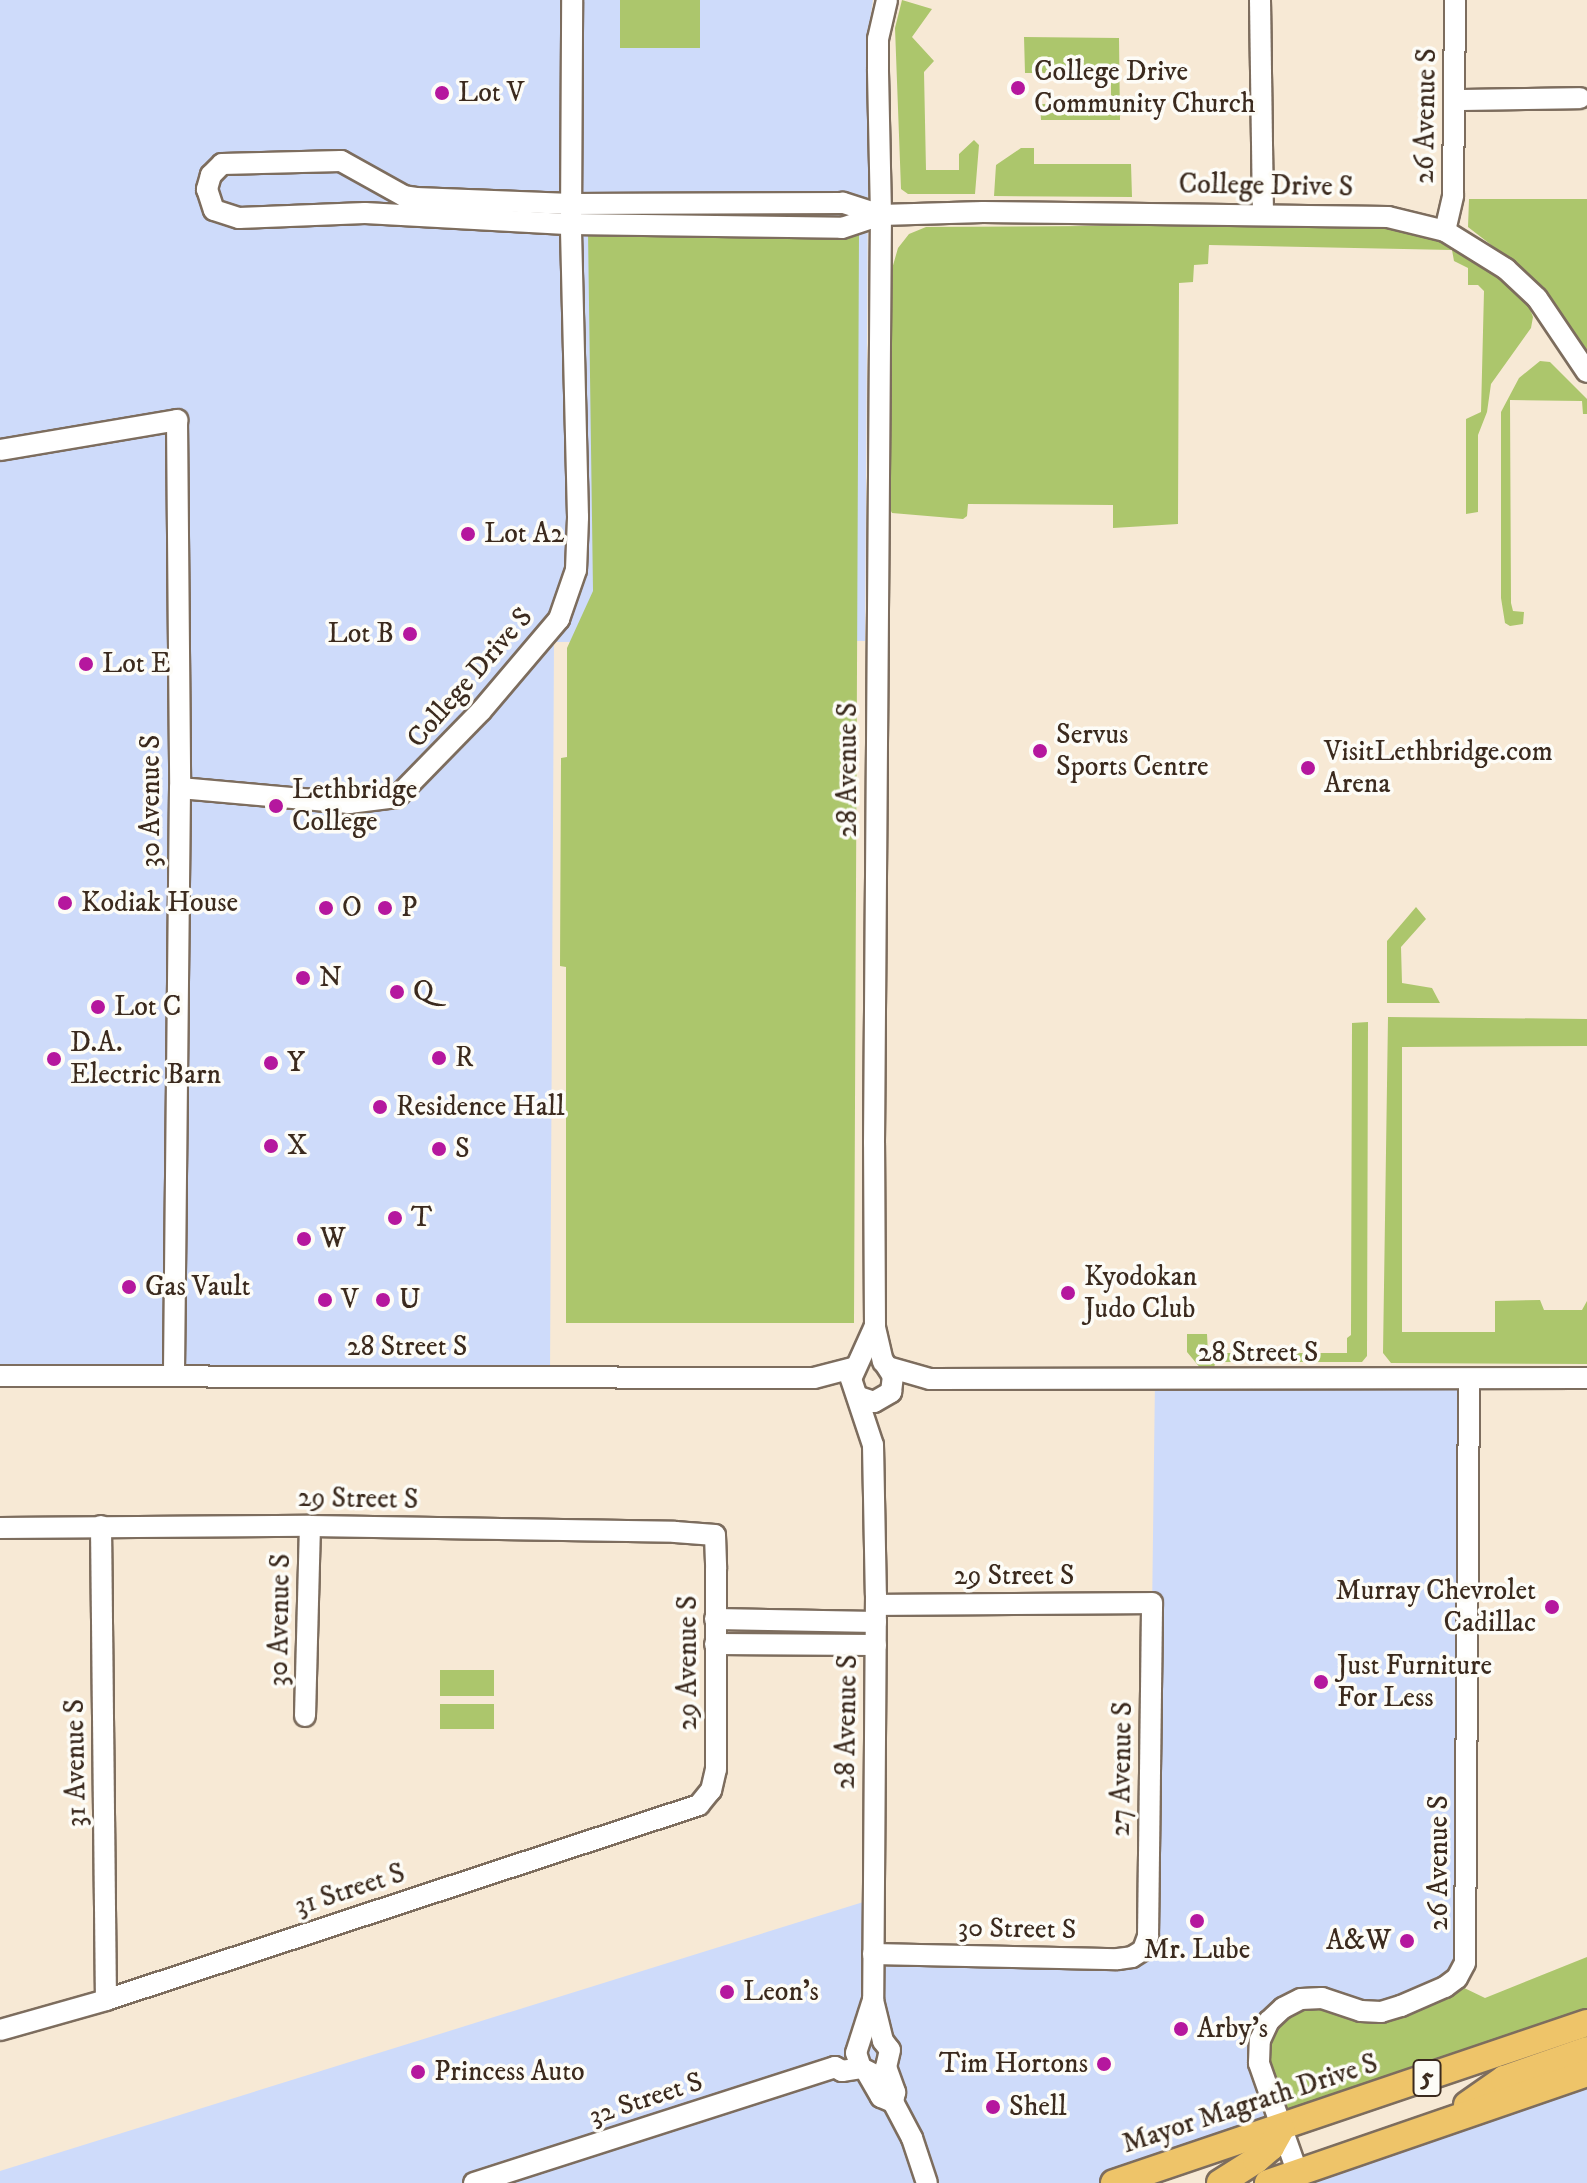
<!DOCTYPE html>
<html>
<head>
<meta charset="utf-8">
<style>
  body { margin:0 }
  #map { position:relative; width:1587px; height:2183px; overflow:hidden; background:#f7e9d5; font-family:"IM FELL DW Pica",serif }
  div>[style] { position:absolute }
  [style*='--x'] { left:calc(var(--x)*1px); top:calc(var(--y)*1px); width:calc(var(--w)*1px); rotate:calc(var(--a)*1deg) }
  .built>* { inset:0; background:#cedbfa }
  .green>* { inset:0; background:#acc66c }
  .roads { filter:drop-shadow(2px 0 #7d6d5e) drop-shadow(-2px 0 #7d6d5e) drop-shadow(0 2px #7d6d5e) drop-shadow(0 -2px #7d6d5e) }
  .minor>* { height:20px; margin:-10px; padding:0 10px; transform-origin:10px; border-radius:10px; background:#fff }
  .major>* { height:26px; margin:-13px; padding:0 13px; transform-origin:13px; border-radius:13px; background:#eec469 }
  .dots>* { width:22px; height:22px; translate:-50% -50%; box-sizing:border-box; border:4px solid #fdfcf7; border-radius:50% }
  span { translate:-50% -50%; white-space:nowrap; text-align:center; line-height:1.15; -webkit-text-stroke:7px #fdfcf7; paint-order:stroke }
  .shield-label span { padding:2px 6px; background:#fdfcf7; border:2px solid; border-radius:6px; -webkit-text-stroke-width:0 }
  .shield-label { font-size:26px; color:#3b2a1e; font-weight:700 }
  .poi-label { font-size:28px; color:#3b2a1e }
  .left { translate:0 -50%; text-align:left }
  .right { translate:-100% -50%; text-align:right }
  .street-label { font-size:28px; color:#3b2a1e }
</style>
</head>
<body>
<div id="map">
  <div class="built">
    <i style="clip-path:polygon(0 0,873px 0,869px 27px,865px 641px,554px 642px,550px 1376px,0 1376px)"></i>
    <i style="clip-path:polygon(1155px 1380px,1469px 1380px,1465px 1963px,1281px 2129px,1114px 2183px,0 2183px,0 2171px,873px 1899px,873px 1953px,1143px 1950px,1150px 1769px)"></i>
    <i style="clip-path:polygon(1587px 2074px,1587px 2183px,1269px 2183px)"></i>
  </div>
  <div class="green">
    <i style="clip-path:polygon(620px 0,700px 0,700px 48px,620px 48px)"></i>
    <i style="clip-path:polygon(902px 0,932px 9px,912px 37px,934px 61px,924px 72px,926px 170px,959px 170px,959px 154px,974px 140px,979px 145px,975px 194px,908px 194px,901px 189px,895px 28px)"></i>
    <i style="clip-path:polygon(1024px 37px,1119px 38px,1120px 120px,1041px 120px,1040px 104px,1111px 103px,1111px 73px,1025px 73px)"></i>
    <i style="clip-path:polygon(1021px 148px,1034px 148px,1034px 164px,1131px 164px,1132px 197px,994px 196px,996px 165px)"></i>
    <i style="clip-path:polygon(1469px 199px,1587px 199px,1587px 355px,1530px 275px,1468px 227px)"></i>
    <i style="clip-path:polygon(1370px 224px,1433px 233px,1507px 281px,1527px 301px,1533px 317px,1531px 328px,1491px 384px,1487px 412px,1478px 435px,1478px 512px,1466px 514px,1466px 419px,1481px 412px,1484px 291px,1478px 285px,1468px 285px,1468px 268px,1454px 261px,1452px 250px,1209px 245px,1208px 264px,1194px 265px,1193px 282px,1179px 283px,1178px 524px,1113px 528px,1113px 505px,968px 504px,967px 516px,963px 519px,892px 513px,887px 503px,888px 323px,892px 269px,898px 248px,909px 234px,926px 227px)"></i>
    <i style="clip-path:polygon(588px 232px,859px 234px,854px 1323px,566px 1323px,566px 967px,560px 966px,561px 758px,567px 757px,567px 648px,593px 591px)"></i>
    <i style="clip-path:polygon(1540px 361px,1550px 362px,1587px 399px,1587px 414px,1583px 414px,1582px 401px,1510px 400px,1511px 603px,1513px 611px,1524px 612px,1523px 624px,1510px 626px,1505px 623px,1501px 598px,1501px 412px,1519px 378px)"></i>
    <i style="clip-path:polygon(1416px 907px,1426px 919px,1401px 947px,1402px 983px,1432px 988px,1440px 1003px,1387px 1003px,1387px 941px)"></i>
    <i style="clip-path:polygon(1388px 1017px,1587px 1019px,1587px 1046px,1402px 1047px,1402px 1332px,1495px 1332px,1495px 1301px,1540px 1300px,1544px 1310px,1582px 1310px,1587px 1301px,1587px 1364px,1391px 1363px,1383px 1353px)"></i>
    <i style="clip-path:polygon(1368px 1022px,1367px 1356px,1362px 1362px,1215px 1362px,1214px 1370px,1202px 1370px,1187px 1352px,1187px 1334px,1207px 1334px,1208px 1353px,1347px 1353px,1347px 1338px,1351px 1335px,1352px 1023px)"></i>
    <i style="clip-path:polygon(440px 1670px,494px 1670px,494px 1696px,440px 1696px)"></i>
    <i style="clip-path:polygon(440px 1704px,494px 1704px,494px 1729px,440px 1729px)"></i>
    <i style="clip-path:polygon(1587px 1957px,1587px 2021px,1281px 2129px,1260px 2040px,1301px 1999px,1361px 2011px,1456px 1984px,1485px 1998px)"></i>
  </div>
  <div class="roads">
    <div class="minor">
      <i style="--x:1260;--y:0;--w:213;--a:89.2"></i>
      <i style="--x:1456;--y:100;--w:124;--a:-0.9"></i>
      <i style="--x:881;--y:215;--w:40;--a:-162"></i>
      <i style="--x:843;--y:203;--w:272;--a:179.8"></i>
      <i style="--x:571;--y:204;--w:155;--a:-177.8"></i>
      <i style="--x:416;--y:198;--w:12;--a:-171"></i>
      <i style="--x:404;--y:196;--w:72;--a:-150.9"></i>
      <i style="--x:341;--y:161;--w:119;--a:178.6"></i>
      <i style="--x:222;--y:164;--w:16;--a:135"></i>
      <i style="--x:211;--y:175;--w:15;--a:106"></i>
      <i style="--x:207;--y:189;--w:22;--a:72"></i>
      <i style="--x:214;--y:210;--w:26;--a:18"></i>
      <i style="--x:239;--y:218;--w:126;--a:-2.3"></i>
      <i style="--x:365;--y:213;--w:206;--a:3.1"></i>
      <i style="--x:571;--y:224;--w:271;--a:0.8"></i>
      <i style="--x:842;--y:228;--w:41;--a:-18.4"></i>
      <i style="--x:881;--y:215;--w:102;--a:-1.7"></i>
      <i style="--x:983;--y:212;--w:405;--a:0.7"></i>
      <i style="--x:1388;--y:217;--w:59;--a:13.8"></i>
      <i style="--x:1445;--y:231;--w:72;--a:31.9"></i>
      <i style="--x:1506;--y:269;--w:42;--a:43.1"></i>
      <i style="--x:1537;--y:298;--w:89;--a:56"></i>
      <i style="--x:1445;--y:231;--w:37;--a:-77"></i>
      <i style="--x:1453;--y:195;--w:195;--a:-89.4"></i>
      <i style="--x:0;--y:450;--w:180;--a:-9.6"></i>
      <i style="--x:177;--y:420;--w:368;--a:89.5"></i>
      <i style="--x:180;--y:788;--w:586;--a:90.59"></i>
      <i style="--x:180;--y:788;--w:170;--a:5.1"></i>
      <i style="--x:349;--y:803;--w:48;--a:-7.1"></i>
      <i style="--x:397;--y:797;--w:120;--a:-45.7"></i>
      <i style="--x:481;--y:711;--w:121;--a:-49.7"></i>
      <i style="--x:559;--y:619;--w:52;--a:-70.9"></i>
      <i style="--x:576;--y:570;--w:53;--a:-87.8"></i>
      <i style="--x:578;--y:517;--w:293;--a:-91.4"></i>
      <i style="--x:571;--y:224;--w:224;--a:-89.7"></i>
      <i style="--x:875;--y:1326;--w:58;--a:114.4"></i>
      <i style="--x:851;--y:1379;--w:70;--a:71.6"></i>
      <i style="--x:873;--y:1445;--w:150;--a:88.9"></i>
      <i style="--x:876;--y:1595;--w:405;--a:90.4"></i>
      <i style="--x:873;--y:2000;--w:42;--a:76.3"></i>
      <i style="--x:883;--y:2041;--w:11;--a:52"></i>
      <i style="--x:890;--y:2050;--w:17;--a:103"></i>
      <i style="--x:886;--y:2067;--w:27;--a:70"></i>
      <i style="--x:895;--y:2092;--w:10;--a:101"></i>
      <i style="--x:893;--y:2102;--w:41;--a:62.2"></i>
      <i style="--x:912;--y:2138;--w:47;--a:71.6"></i>
      <i style="--x:883;--y:1362;--w:37;--a:-103"></i>
      <i style="--x:875;--y:1326;--w:183;--a:-90.3"></i>
      <i style="--x:874;--y:1143;--w:928;--a:-89.57"></i>
      <i style="--x:881;--y:215;--w:146;--a:-91.2"></i>
      <i style="--x:878;--y:69;--w:30;--a:-90"></i>
      <i style="--x:878;--y:39;--w:40;--a:-77"></i>
      <i style="--x:888;--y:1367;--w:44;--a:15.9"></i>
      <i style="--x:930;--y:1379;--w:657;--a:-0.09"></i>
      <i style="--x:0;--y:1376;--w:814;--a:0.14"></i>
      <i style="--x:814;--y:1378;--w:43;--a:-14.7"></i>
      <i style="--x:859;--y:1397;--w:16;--a:18"></i>
      <i style="--x:874;--y:1402;--w:20;--a:-30"></i>
      <i style="--x:891;--y:1392;--w:16;--a:-83"></i>
      <i style="--x:893;--y:1376;--w:17;--a:-123"></i>
      <i style="--x:101;--y:1526;--w:474;--a:89.4"></i>
      <i style="--x:0;--y:1528;--w:310;--a:-0.4"></i>
      <i style="--x:310;--y:1526;--w:365;--a:0.9"></i>
      <i style="--x:675;--y:1532;--w:40;--a:4.3"></i>
      <i style="--x:715;--y:1535;--w:34;--a:88"></i>
      <i style="--x:716;--y:1569;--w:200;--a:90"></i>
      <i style="--x:716;--y:1769;--w:22;--a:103"></i>
      <i style="--x:711;--y:1790;--w:19;--a:129"></i>
      <i style="--x:699;--y:1805;--w:624;--a:161.8"></i>
      <i style="--x:106;--y:2000;--w:110;--a:164.2"></i>
      <i style="--x:715;--y:1619;--w:161;--a:1.1"></i>
      <i style="--x:715;--y:1644;--w:161;--a:0.4"></i>
      <i style="--x:305;--y:1716;--w:190;--a:-88.5"></i>
      <i style="--x:873;--y:1954;--w:245;--a:1.2"></i>
      <i style="--x:1118;--y:1959;--w:14;--a:-8"></i>
      <i style="--x:1132;--y:1957;--w:13;--a:-32"></i>
      <i style="--x:1143;--y:1950;--w:15;--a:-70"></i>
      <i style="--x:1148;--y:1936;--w:333;--a:-89.3"></i>
      <i style="--x:1152;--y:1603;--w:276;--a:179.6"></i>
      <i style="--x:866;--y:2071;--w:30;--a:60"></i>
      <i style="--x:881;--y:2097;--w:13;--a:23"></i>
      <i style="--x:871;--y:2073;--w:11;--a:-153"></i>
      <i style="--x:861;--y:2068;--w:16;--a:-108"></i>
      <i style="--x:856;--y:2053;--w:56;--a:-72.2"></i>
      <i style="--x:1298;--y:2174;--w:118;--a:-109.4"></i>
      <i style="--x:1259;--y:2063;--w:23;--a:-88"></i>
      <i style="--x:1260;--y:2040;--w:21;--a:-65"></i>
      <i style="--x:1269;--y:2021;--w:19;--a:-43"></i>
      <i style="--x:1283;--y:2008;--w:20;--a:-27"></i>
      <i style="--x:1301;--y:1999;--w:21;--a:-3"></i>
      <i style="--x:1322;--y:1998;--w:41;--a:18.4"></i>
      <i style="--x:1361;--y:2011;--w:20;--a:3"></i>
      <i style="--x:1381;--y:2012;--w:21;--a:-17"></i>
      <i style="--x:1401;--y:2006;--w:48;--a:-23.4"></i>
      <i style="--x:1445;--y:1987;--w:15;--a:-37"></i>
      <i style="--x:1457;--y:1978;--w:17;--a:-62"></i>
      <i style="--x:1465;--y:1963;--w:583;--a:-89.61"></i>
      <i style="--x:474;--y:2183;--w:379;--a:-17.8"></i>
      <i style="--x:835;--y:2067;--w:8;--a:30"></i>
      <i style="--x:842;--y:2071;--w:19;--a:-9"></i>
    </div>
    <div class="major">
      <i style="--x:1467;--y:2105;--w:45;--a:-35.1"></i>
      <i style="--x:1504;--y:2079;--w:88;--a:-19.3"></i>
      <i style="--x:1114;--y:2183;--w:499;--a:-18.7"></i>
      <i style="--x:1220;--y:2183;--w:43;--a:-32.6"></i>
      <i style="--x:1256;--y:2160;--w:20;--a:-41"></i>
      <i style="--x:1271;--y:2147;--w:21;--a:-61"></i>
      <i style="--x:1268;--y:2183;--w:337;--a:-19"></i>
    </div>
  </div>
  <div class="dots">
    <i style="left:1018px;top:88px;background:#b5179e"></i>
    <i style="left:442px;top:93px;background:#b5179e"></i>
    <i style="left:468px;top:534px;background:#b5179e"></i>
    <i style="left:410px;top:634px;background:#b5179e"></i>
    <i style="left:86px;top:664px;background:#b5179e"></i>
    <i style="left:1040px;top:751px;background:#b5179e"></i>
    <i style="left:1308px;top:768px;background:#b5179e"></i>
    <i style="left:276px;top:806px;background:#b5179e"></i>
    <i style="left:65px;top:903px;background:#b5179e"></i>
    <i style="left:326px;top:908px;background:#b5179e"></i>
    <i style="left:385px;top:908px;background:#b5179e"></i>
    <i style="left:303px;top:978px;background:#b5179e"></i>
    <i style="left:397px;top:992px;background:#b5179e"></i>
    <i style="left:98px;top:1007px;background:#b5179e"></i>
    <i style="left:439px;top:1058px;background:#b5179e"></i>
    <i style="left:54px;top:1059px;background:#b5179e"></i>
    <i style="left:271px;top:1063px;background:#b5179e"></i>
    <i style="left:380px;top:1107px;background:#b5179e"></i>
    <i style="left:271px;top:1146px;background:#b5179e"></i>
    <i style="left:439px;top:1149px;background:#b5179e"></i>
    <i style="left:395px;top:1218px;background:#b5179e"></i>
    <i style="left:304px;top:1239px;background:#b5179e"></i>
    <i style="left:129px;top:1287px;background:#b5179e"></i>
    <i style="left:1068px;top:1293px;background:#b5179e"></i>
    <i style="left:325px;top:1300px;background:#b5179e"></i>
    <i style="left:383px;top:1300px;background:#b5179e"></i>
    <i style="left:1552px;top:1607px;background:#b5179e"></i>
    <i style="left:1321px;top:1682px;background:#b5179e"></i>
    <i style="left:1197px;top:1921px;background:#b5179e"></i>
    <i style="left:1407px;top:1941px;background:#b5179e"></i>
    <i style="left:727px;top:1992px;background:#b5179e"></i>
    <i style="left:1181px;top:2029px;background:#b5179e"></i>
    <i style="left:1104px;top:2064px;background:#b5179e"></i>
    <i style="left:418px;top:2072px;background:#b5179e"></i>
    <i style="left:993px;top:2107px;background:#b5179e"></i>
  </div>
  <div class="shield-label">
    <span style="left:1427px;top:2078px">5</span>
  </div>
  <div class="poi-label">
    <span class="left" style="left:1034px;top:88px">College Drive<br>Community Church</span>
    <span class="left" style="left:458px;top:93px">Lot V</span>
    <span class="left" style="left:484px;top:534px">Lot A2</span>
    <span class="right" style="left:394px;top:634px">Lot B</span>
    <span class="left" style="left:102px;top:664px">Lot E</span>
    <span class="left" style="left:1056px;top:751px">Servus<br>Sports Centre</span>
    <span class="left" style="left:1324px;top:768px">VisitLethbridge.com<br>Arena</span>
    <span class="left" style="left:292px;top:806px">Lethbridge<br>College</span>
    <span class="left" style="left:81px;top:903px">Kodiak House</span>
    <span class="left" style="left:342px;top:908px">O</span>
    <span class="left" style="left:401px;top:908px">P</span>
    <span class="left" style="left:319px;top:978px">N</span>
    <span class="left" style="left:413px;top:992px">Q</span>
    <span class="left" style="left:114px;top:1007px">Lot C</span>
    <span class="left" style="left:70px;top:1059px">D.A.<br>Electric Barn</span>
    <span class="left" style="left:455px;top:1058px">R</span>
    <span class="left" style="left:287px;top:1063px">Y</span>
    <span class="left" style="left:396px;top:1107px">Residence Hall</span>
    <span class="left" style="left:287px;top:1146px">X</span>
    <span class="left" style="left:455px;top:1149px">S</span>
    <span class="left" style="left:411px;top:1218px">T</span>
    <span class="left" style="left:320px;top:1239px">W</span>
    <span class="left" style="left:1084px;top:1293px">Kyodokan<br>Judo Club</span>
    <span class="left" style="left:145px;top:1287px">Gas Vault</span>
    <span class="left" style="left:341px;top:1300px">V</span>
    <span class="left" style="left:399px;top:1300px">U</span>
    <span class="right" style="left:1536px;top:1607px">Murray Chevrolet<br>Cadillac</span>
    <span class="left" style="left:1337px;top:1682px">Just Furniture<br>For Less</span>
    <span class="right" style="left:1391px;top:1941px">A&amp;W</span>
    <span style="left:1197px;top:1950px">Mr. Lube</span>
    <span class="left" style="left:743px;top:1992px">Leon's</span>
    <span class="left" style="left:1197px;top:2029px">Arby's</span>
    <span class="right" style="left:1088px;top:2064px">Tim Hortons</span>
    <span class="left" style="left:434px;top:2072px">Princess Auto</span>
    <span class="left" style="left:1009px;top:2107px">Shell</span>
  </div>
  <div class="street-label">
    <span style="left:1426px;top:116px;rotate:-89deg">26 Avenue S</span>
    <span style="left:1266px;top:186px;rotate:1deg">College Drive S</span>
    <span style="left:470px;top:678px;rotate:-49deg">College Drive S</span>
    <span style="left:848px;top:770px;rotate:-90deg">28 Avenue S</span>
    <span style="left:151px;top:801px;rotate:-90deg">30 Avenue S</span>
    <span style="left:407px;top:1347px">28 Street S</span>
    <span style="left:1258px;top:1353px">28 Street S</span>
    <span style="left:358px;top:1499px;rotate:1deg">29 Street S</span>
    <span style="left:1014px;top:1576px">29 Street S</span>
    <span style="left:280px;top:1620px;rotate:-89deg">30 Avenue S</span>
    <span style="left:688px;top:1663px;rotate:-90deg">29 Avenue S</span>
    <span style="left:847px;top:1722px;rotate:-89deg">28 Avenue S</span>
    <span style="left:76px;top:1763px;rotate:-91deg">31 Avenue S</span>
    <span style="left:1122px;top:1769px;rotate:-89deg">27 Avenue S</span>
    <span style="left:1439px;top:1863px;rotate:-90deg">26 Avenue S</span>
    <span style="left:350px;top:1890px;rotate:-18deg">31 Street S</span>
    <span style="left:1017px;top:1929px;rotate:1deg">30 Street S</span>
    <span style="left:646px;top:2099px;rotate:-18deg">32 Street S</span>
    <span style="left:1250px;top:2104px;rotate:-18deg">Mayor Magrath Drive S</span>
  </div>
</div>
</body>
</html>
